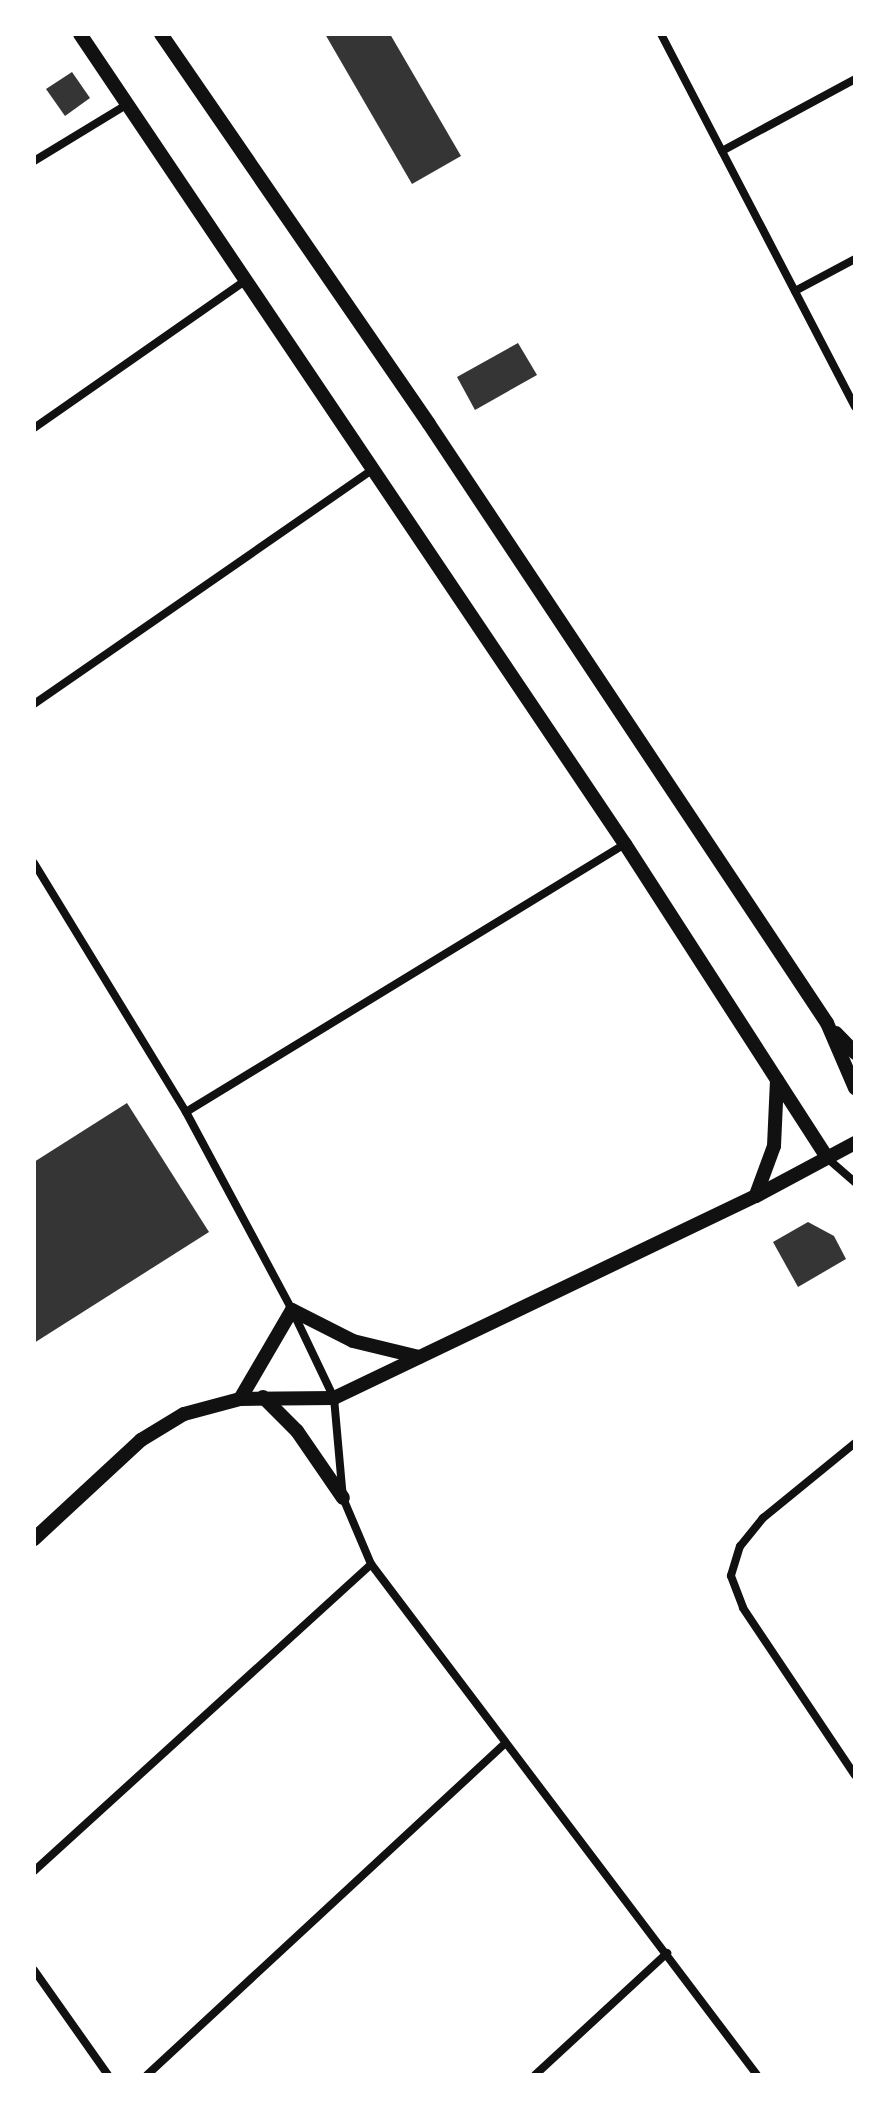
<!DOCTYPE html>
<html>
<head>
<meta charset="utf-8">
<style>
  body { margin:0 }
  #map { position:relative; width:889px; height:2109px; overflow:hidden; background:#fff; font-family:"Noto Serif",serif }
  div>[style] { position:absolute }
  [style*='--x'] { left:calc(var(--x)*1px); top:calc(var(--y)*1px); width:calc(var(--w)*1px); rotate:calc(var(--a)*1deg) }
  .building>* { inset:0; background:#353535 }
  .minor>* { height:8px; margin:-4px; padding:0 4px; transform-origin:4px; border-radius:4px; background:#111 }
  .tertiary>* { height:14px; margin:-7px; padding:0 7px; transform-origin:7px; border-radius:7px; background:#111 }
  span { translate:-50% -50%; white-space:nowrap; text-align:center; line-height:1.15; -webkit-text-stroke:8px #fff; paint-order:stroke }
  .frame { position:absolute; inset:0; border:36px solid #fff; pointer-events:none }
</style>
</head>
<body>
<div id="map">
  <div class="building">
    <i style="clip-path:polygon(325px 34px,390px 34px,461px 156px,412px 184px)"></i>
    <i style="clip-path:polygon(72px 72px,90px 98px,65px 116px,46px 89px)"></i>
    <i style="clip-path:polygon(518px 343px,537px 375px,475px 410px,457px 377px)"></i>
    <i style="clip-path:polygon(127px 1103px,209px 1232px,34px 1343px,34px 1162px)"></i>
    <i style="clip-path:polygon(808px 1222px,834px 1236px,846px 1259px,798px 1287px,773px 1242px)"></i>
  </div>
  <div class="minor">
    <i style="--x:661;--y:34;--w:420;--a:62.5"></i>
    <i style="--x:722;--y:151;--w:151;--a:-28.4"></i>
    <i style="--x:34;--y:161;--w:108;--a:-31.3"></i>
    <i style="--x:795;--y:291;--w:68;--a:-28.1"></i>
    <i style="--x:34;--y:428;--w:255;--a:-34.9"></i>
    <i style="--x:34;--y:704;--w:411;--a:-34.7"></i>
    <i style="--x:34;--y:863;--w:292;--a:58.6"></i>
    <i style="--x:186;--y:1112;--w:225;--a:61.8"></i>
    <i style="--x:292;--y:1310;--w:98;--a:64.5"></i>
    <i style="--x:334;--y:1398;--w:100;--a:84.9"></i>
    <i style="--x:343;--y:1498;--w:72;--a:67"></i>
    <i style="--x:371;--y:1564;--w:640;--a:52.93"></i>
    <i style="--x:186;--y:1112;--w:514;--a:-31.4"></i>
    <i style="--x:827;--y:1158;--w:37;--a:41"></i>
    <i style="--x:855;--y:1443;--w:119;--a:140.8"></i>
    <i style="--x:763;--y:1518;--w:36;--a:129"></i>
    <i style="--x:740;--y:1546;--w:31;--a:107"></i>
    <i style="--x:731;--y:1576;--w:34;--a:69"></i>
    <i style="--x:743;--y:1608;--w:201;--a:56.2"></i>
    <i style="--x:34;--y:1871;--w:456;--a:-42.3"></i>
    <i style="--x:34;--y:1970;--w:128;--a:54.8"></i>
    <i style="--x:147;--y:2075;--w:488;--a:-42.8"></i>
    <i style="--x:535;--y:2075;--w:180;--a:-42.7"></i>
  </div>
  <div class="tertiary">
    <i style="--x:80;--y:34;--w:976;--a:56.07"></i>
    <i style="--x:625;--y:844;--w:373;--a:57.2"></i>
    <i style="--x:161;--y:34;--w:473;--a:55.5"></i>
    <i style="--x:429;--y:424;--w:719;--a:56.4"></i>
    <i style="--x:827;--y:1023;--w:71;--a:66.7"></i>
    <i style="--x:836;--y:1033;--w:28;--a:46"></i>
    <i style="--x:756;--y:1195;--w:52;--a:-69.8"></i>
    <i style="--x:774;--y:1146;--w:66;--a:-87.4"></i>
    <i style="--x:263;--y:1397;--w:48;--a:45"></i>
    <i style="--x:297;--y:1431;--w:81;--a:55.5"></i>
    <i style="--x:240;--y:1399;--w:103;--a:-59.7"></i>
    <i style="--x:292;--y:1310;--w:68;--a:26.9"></i>
    <i style="--x:353;--y:1341;--w:68;--a:13.6"></i>
    <i style="--x:34;--y:1539;--w:146;--a:-42.8"></i>
    <i style="--x:141;--y:1440;--w:50;--a:-31.2"></i>
    <i style="--x:184;--y:1414;--w:58;--a:-15"></i>
    <i style="--x:240;--y:1399;--w:94;--a:-0.6"></i>
    <i style="--x:334;--y:1398;--w:468;--a:-25.6"></i>
    <i style="--x:756;--y:1196;--w:112;--a:-28.2"></i>
  </div>
  <div class="frame"></div>
</div>
</body>
</html>
